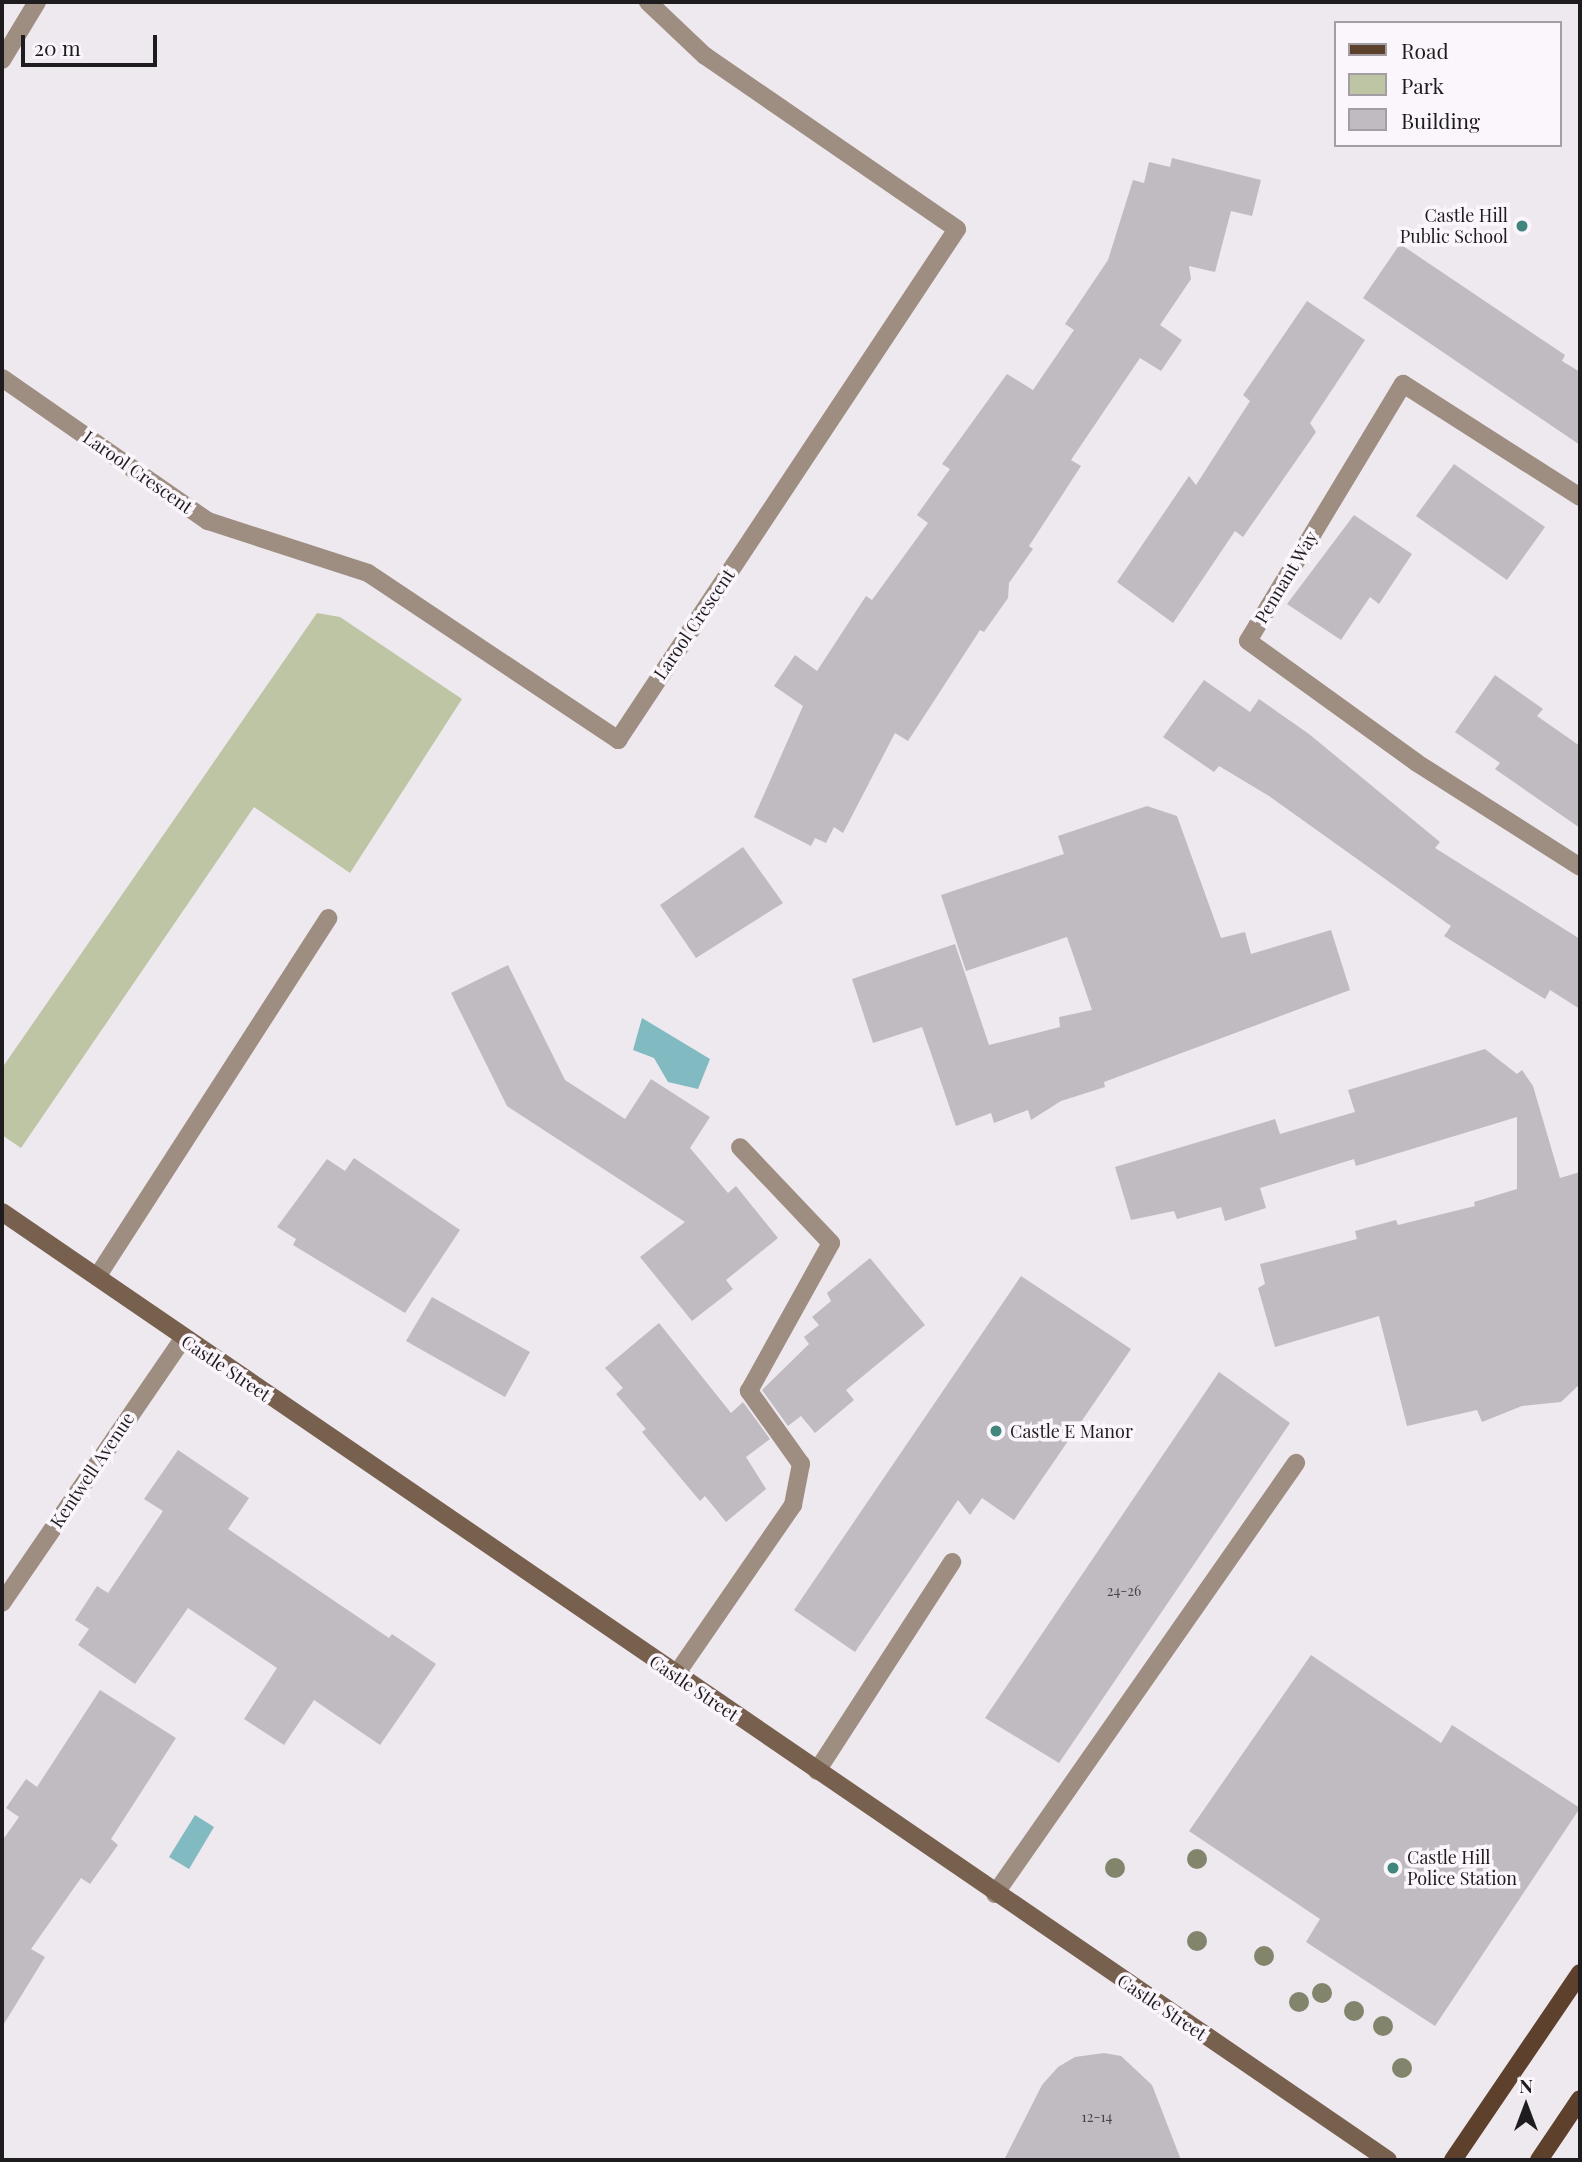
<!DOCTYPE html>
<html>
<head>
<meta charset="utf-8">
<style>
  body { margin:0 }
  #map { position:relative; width:1582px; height:2162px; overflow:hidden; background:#eee8ef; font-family:"Playfair Display",serif }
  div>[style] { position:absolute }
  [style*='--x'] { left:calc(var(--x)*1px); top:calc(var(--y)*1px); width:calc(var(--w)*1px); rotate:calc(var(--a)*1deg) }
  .green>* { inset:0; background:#bec5a4 }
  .water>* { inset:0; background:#81bac1 }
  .building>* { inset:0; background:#c0bbc1 }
  .lane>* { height:18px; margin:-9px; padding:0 9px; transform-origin:9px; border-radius:9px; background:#9e8d81 }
  .street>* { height:18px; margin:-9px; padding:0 9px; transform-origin:9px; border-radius:9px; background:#9e8d81 }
  .secondary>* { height:18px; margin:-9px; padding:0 9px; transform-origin:9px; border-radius:9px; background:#78604f }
  .primary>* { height:18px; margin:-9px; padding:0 9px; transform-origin:9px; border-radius:9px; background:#5d412c }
  .trees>* { width:20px; height:20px; margin:-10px; border-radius:50%; background:#83846c }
  .dots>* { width:19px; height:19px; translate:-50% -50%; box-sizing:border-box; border:4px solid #fbf5fc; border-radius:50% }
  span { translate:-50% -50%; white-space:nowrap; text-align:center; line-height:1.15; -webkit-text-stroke:7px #fbf5fc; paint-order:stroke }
  .number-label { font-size:14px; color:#464447 }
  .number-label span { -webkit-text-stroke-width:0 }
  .poi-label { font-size:18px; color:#1e1c1e }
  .right { translate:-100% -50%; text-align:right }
  .left { translate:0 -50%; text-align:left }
  .street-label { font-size:18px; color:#1e1c1e }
  .frame { position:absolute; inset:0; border:4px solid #1e1c1e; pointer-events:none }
  .legend { position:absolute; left:1334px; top:21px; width:228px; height:126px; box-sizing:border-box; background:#fbf5fc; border:2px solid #a39ea3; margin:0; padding:9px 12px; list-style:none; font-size:21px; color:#1e1c1e }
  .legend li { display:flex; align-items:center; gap:14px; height:35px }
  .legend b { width:35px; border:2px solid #a39ea3 }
  .north { position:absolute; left:1491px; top:2071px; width:70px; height:70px; -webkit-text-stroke:5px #fbf5fc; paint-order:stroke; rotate:0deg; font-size:19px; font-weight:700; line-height:28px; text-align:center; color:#1e1c1e }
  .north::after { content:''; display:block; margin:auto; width:24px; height:32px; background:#1e1c1e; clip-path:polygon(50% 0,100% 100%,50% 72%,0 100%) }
  .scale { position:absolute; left:21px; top:35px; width:136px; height:32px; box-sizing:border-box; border:4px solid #1e1c1e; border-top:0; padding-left:9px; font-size:21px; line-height:24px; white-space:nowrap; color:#1e1c1e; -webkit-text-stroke:5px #fbf5fc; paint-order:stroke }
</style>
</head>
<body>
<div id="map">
  <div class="green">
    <i style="clip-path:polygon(317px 613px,340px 617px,462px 699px,350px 873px,254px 807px,21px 1148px,2px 1135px,2px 1068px)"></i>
  </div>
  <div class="water">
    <i style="clip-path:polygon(642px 1018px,710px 1059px,698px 1089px,668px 1082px,654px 1058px,633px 1050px)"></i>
    <i style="clip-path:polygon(195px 1815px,214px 1827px,189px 1869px,169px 1857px)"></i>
  </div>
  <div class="building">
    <i style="clip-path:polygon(1172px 158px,1261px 180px,1252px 216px,1231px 211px,1215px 272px,1189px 266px,1191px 279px,1160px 325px,1182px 340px,1161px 371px,1140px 358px,1071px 460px,1081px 466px,1029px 546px,1033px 549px,1009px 583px,1008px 598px,984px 632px,980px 630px,908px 741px,895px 733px,843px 833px,834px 827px,826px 843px,815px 838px,811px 846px,754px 817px,803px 706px,774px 686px,795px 655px,817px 671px,866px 596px,872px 600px,928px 523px,917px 515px,950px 469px,942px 464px,1007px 374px,1033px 390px,1074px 330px,1065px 324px,1108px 260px,1133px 180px,1144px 183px,1149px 162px,1170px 167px)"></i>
    <i style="clip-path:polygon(1400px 244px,1565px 355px,1562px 361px,1580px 372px,1580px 445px,1363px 298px)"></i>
    <i style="clip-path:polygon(1307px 301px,1365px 340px,1310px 423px,1316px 432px,1243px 537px,1235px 531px,1173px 623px,1117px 582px,1189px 476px,1196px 485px,1250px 401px,1243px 395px)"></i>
    <i style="clip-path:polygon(1454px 464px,1545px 527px,1507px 580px,1416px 516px)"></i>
    <i style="clip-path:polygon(1354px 515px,1412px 554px,1379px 604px,1370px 597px,1341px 640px,1287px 604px)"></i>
    <i style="clip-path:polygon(1495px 675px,1543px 709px,1537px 716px,1580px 746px,1580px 828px,1495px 769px,1500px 763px,1455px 732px)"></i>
    <i style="clip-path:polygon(1204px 680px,1250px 712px,1259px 699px,1309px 734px,1440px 842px,1435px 848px,1580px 939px,1580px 1009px,1550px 990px,1545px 999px,1444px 936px,1451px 926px,1269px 796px,1219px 766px,1214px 772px,1163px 737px)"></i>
    <i style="clip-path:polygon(1147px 806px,1177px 816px,1221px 938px,1245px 932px,1251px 954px,1331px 930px,1350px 990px,1104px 1082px,1105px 1087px,1061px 1101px,1031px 1120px,1028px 1110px,994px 1123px,991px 1113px,956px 1126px,922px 1027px,873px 1043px,852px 979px,955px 944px,989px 1045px,1060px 1027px,1059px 1017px,1092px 1010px,1067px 937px,966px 971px,941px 895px,1064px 854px,1058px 836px)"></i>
    <i style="clip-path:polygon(743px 847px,783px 903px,696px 958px,660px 905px)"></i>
    <i style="clip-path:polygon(508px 965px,565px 1080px,625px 1119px,651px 1079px,710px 1117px,690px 1148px,728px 1193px,736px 1186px,778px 1238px,726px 1280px,733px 1289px,692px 1321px,640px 1257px,685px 1222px,507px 1106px,451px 993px)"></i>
    <i style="clip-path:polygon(1485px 1049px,1517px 1074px,1522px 1070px,1533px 1086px,1560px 1178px,1580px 1172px,1580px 1384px,1561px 1402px,1522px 1406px,1482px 1422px,1477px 1410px,1407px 1426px,1379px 1316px,1275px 1347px,1258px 1288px,1265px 1284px,1260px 1264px,1357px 1239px,1355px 1231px,1396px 1220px,1398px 1225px,1475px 1206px,1474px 1202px,1517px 1189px,1517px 1117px,1356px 1166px,1354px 1159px,1260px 1188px,1266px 1208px,1225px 1221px,1221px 1207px,1177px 1219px,1174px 1211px,1131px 1220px,1115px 1167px,1275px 1119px,1280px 1134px,1355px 1112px,1348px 1090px)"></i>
    <i style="clip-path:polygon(354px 1158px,460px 1230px,405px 1313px,293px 1245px,296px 1239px,277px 1227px,327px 1159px,345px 1171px)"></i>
    <i style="clip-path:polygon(870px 1258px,925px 1325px,846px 1390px,854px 1400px,815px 1433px,801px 1416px,788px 1426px,762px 1390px,809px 1344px,804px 1337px,819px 1325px,812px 1317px,831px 1301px,827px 1293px)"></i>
    <i style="clip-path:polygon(1021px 1276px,1131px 1349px,1014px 1520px,982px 1498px,970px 1515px,958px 1500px,855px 1652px,794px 1610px)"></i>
    <i style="clip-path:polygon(432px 1297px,530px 1352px,505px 1397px,406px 1341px)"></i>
    <i style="clip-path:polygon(659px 1323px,731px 1413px,743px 1402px,770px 1439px,746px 1457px,766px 1489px,726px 1522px,705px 1496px,700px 1501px,642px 1432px,646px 1429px,616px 1394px,623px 1388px,605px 1368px)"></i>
    <i style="clip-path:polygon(1219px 1372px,1290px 1423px,1059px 1763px,985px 1718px)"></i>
    <i style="clip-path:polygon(178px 1450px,249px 1498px,228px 1529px,389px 1638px,392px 1634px,436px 1664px,380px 1745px,314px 1700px,284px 1745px,244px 1719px,277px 1668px,188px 1608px,135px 1684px,78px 1645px,89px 1629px,75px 1620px,97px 1586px,108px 1593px,163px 1511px,144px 1499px)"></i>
    <i style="clip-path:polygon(1311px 1655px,1441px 1743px,1452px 1725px,1580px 1808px,1435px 2026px,1306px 1942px,1320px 1919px,1189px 1831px)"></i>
    <i style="clip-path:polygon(100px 1690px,176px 1738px,111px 1839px,118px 1845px,90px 1884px,81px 1878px,31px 1949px,45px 1957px,2px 2027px,2px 1841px,19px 1817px,6px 1808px,26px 1779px,37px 1787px)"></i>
    <i style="clip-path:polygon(1104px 2053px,1121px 2056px,1152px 2085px,1181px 2160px,1004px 2160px,1042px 2085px,1058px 2067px,1075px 2057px)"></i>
  </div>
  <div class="lane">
    <i style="--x:1580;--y:497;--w:210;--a:-147.4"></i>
    <i style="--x:1403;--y:384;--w:300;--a:121.1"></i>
    <i style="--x:1248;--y:641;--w:208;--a:35.8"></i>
    <i style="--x:1417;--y:763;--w:193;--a:32.5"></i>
    <i style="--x:97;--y:1277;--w:427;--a:-57.2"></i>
    <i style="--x:675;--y:1676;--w:208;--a:-55.4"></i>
    <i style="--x:793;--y:1505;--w:42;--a:-79"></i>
    <i style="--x:801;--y:1464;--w:90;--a:-125.5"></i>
    <i style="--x:749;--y:1391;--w:169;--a:-61"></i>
    <i style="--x:831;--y:1243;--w:132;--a:-133.5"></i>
    <i style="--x:817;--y:1771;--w:249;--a:-57.1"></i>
    <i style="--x:995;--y:1894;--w:526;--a:-55.07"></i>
  </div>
  <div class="street">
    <i style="--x:2;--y:60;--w:68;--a:-58.9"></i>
    <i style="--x:2;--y:378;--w:251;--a:34.8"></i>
    <i style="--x:208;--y:521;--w:168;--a:18"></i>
    <i style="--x:368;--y:573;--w:301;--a:33.7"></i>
    <i style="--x:618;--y:740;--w:613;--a:-56.44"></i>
    <i style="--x:957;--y:229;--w:306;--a:-145.5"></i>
    <i style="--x:705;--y:56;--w:79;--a:-136.5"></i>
    <i style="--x:2;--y:1603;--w:320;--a:-55.6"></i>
  </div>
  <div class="secondary">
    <i style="--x:2;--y:1212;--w:1679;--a:34.37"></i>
  </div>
  <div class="primary">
    <i style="--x:1453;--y:2160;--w:226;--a:-55.8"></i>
    <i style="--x:1539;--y:2160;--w:73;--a:-56.1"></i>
  </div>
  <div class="trees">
    <i style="left:1197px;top:1859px"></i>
    <i style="left:1115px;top:1868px"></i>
    <i style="left:1197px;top:1941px"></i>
    <i style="left:1264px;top:1956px"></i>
    <i style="left:1322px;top:1993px"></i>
    <i style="left:1299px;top:2002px"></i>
    <i style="left:1354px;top:2011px"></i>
    <i style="left:1383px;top:2026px"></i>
    <i style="left:1402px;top:2068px"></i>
  </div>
  <div class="dots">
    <i style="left:1522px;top:226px;background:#40867d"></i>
    <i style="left:996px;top:1431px;background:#40867d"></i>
    <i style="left:1393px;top:1868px;background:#40867d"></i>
  </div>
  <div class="number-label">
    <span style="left:1124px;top:1591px">24-26</span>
    <span style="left:1097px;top:2117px">12-14</span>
  </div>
  <div class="poi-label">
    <span class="right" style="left:1508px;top:226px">Castle Hill<br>Public School</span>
    <span class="left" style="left:1010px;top:1431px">Castle E Manor</span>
    <span class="left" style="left:1407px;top:1868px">Castle Hill<br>Police Station</span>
  </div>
  <div class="street-label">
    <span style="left:138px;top:472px;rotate:35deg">Larool Crescent</span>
    <span style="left:1286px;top:577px;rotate:-59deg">Pennant Way</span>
    <span style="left:694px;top:624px;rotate:-56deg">Larool Crescent</span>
    <span style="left:226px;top:1368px;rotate:34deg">Castle Street</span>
    <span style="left:92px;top:1470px;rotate:-56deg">Kentwell Avenue</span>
    <span style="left:694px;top:1688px;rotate:34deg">Castle Street</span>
    <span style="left:1162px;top:2007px;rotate:34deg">Castle Street</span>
  </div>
  <div class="frame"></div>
  <ul class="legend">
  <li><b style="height:9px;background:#5d412c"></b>Road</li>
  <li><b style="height:19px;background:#bec5a4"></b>Park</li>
  <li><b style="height:19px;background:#c0bbc1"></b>Building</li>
  </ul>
  <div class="north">N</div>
  <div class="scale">20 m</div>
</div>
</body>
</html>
